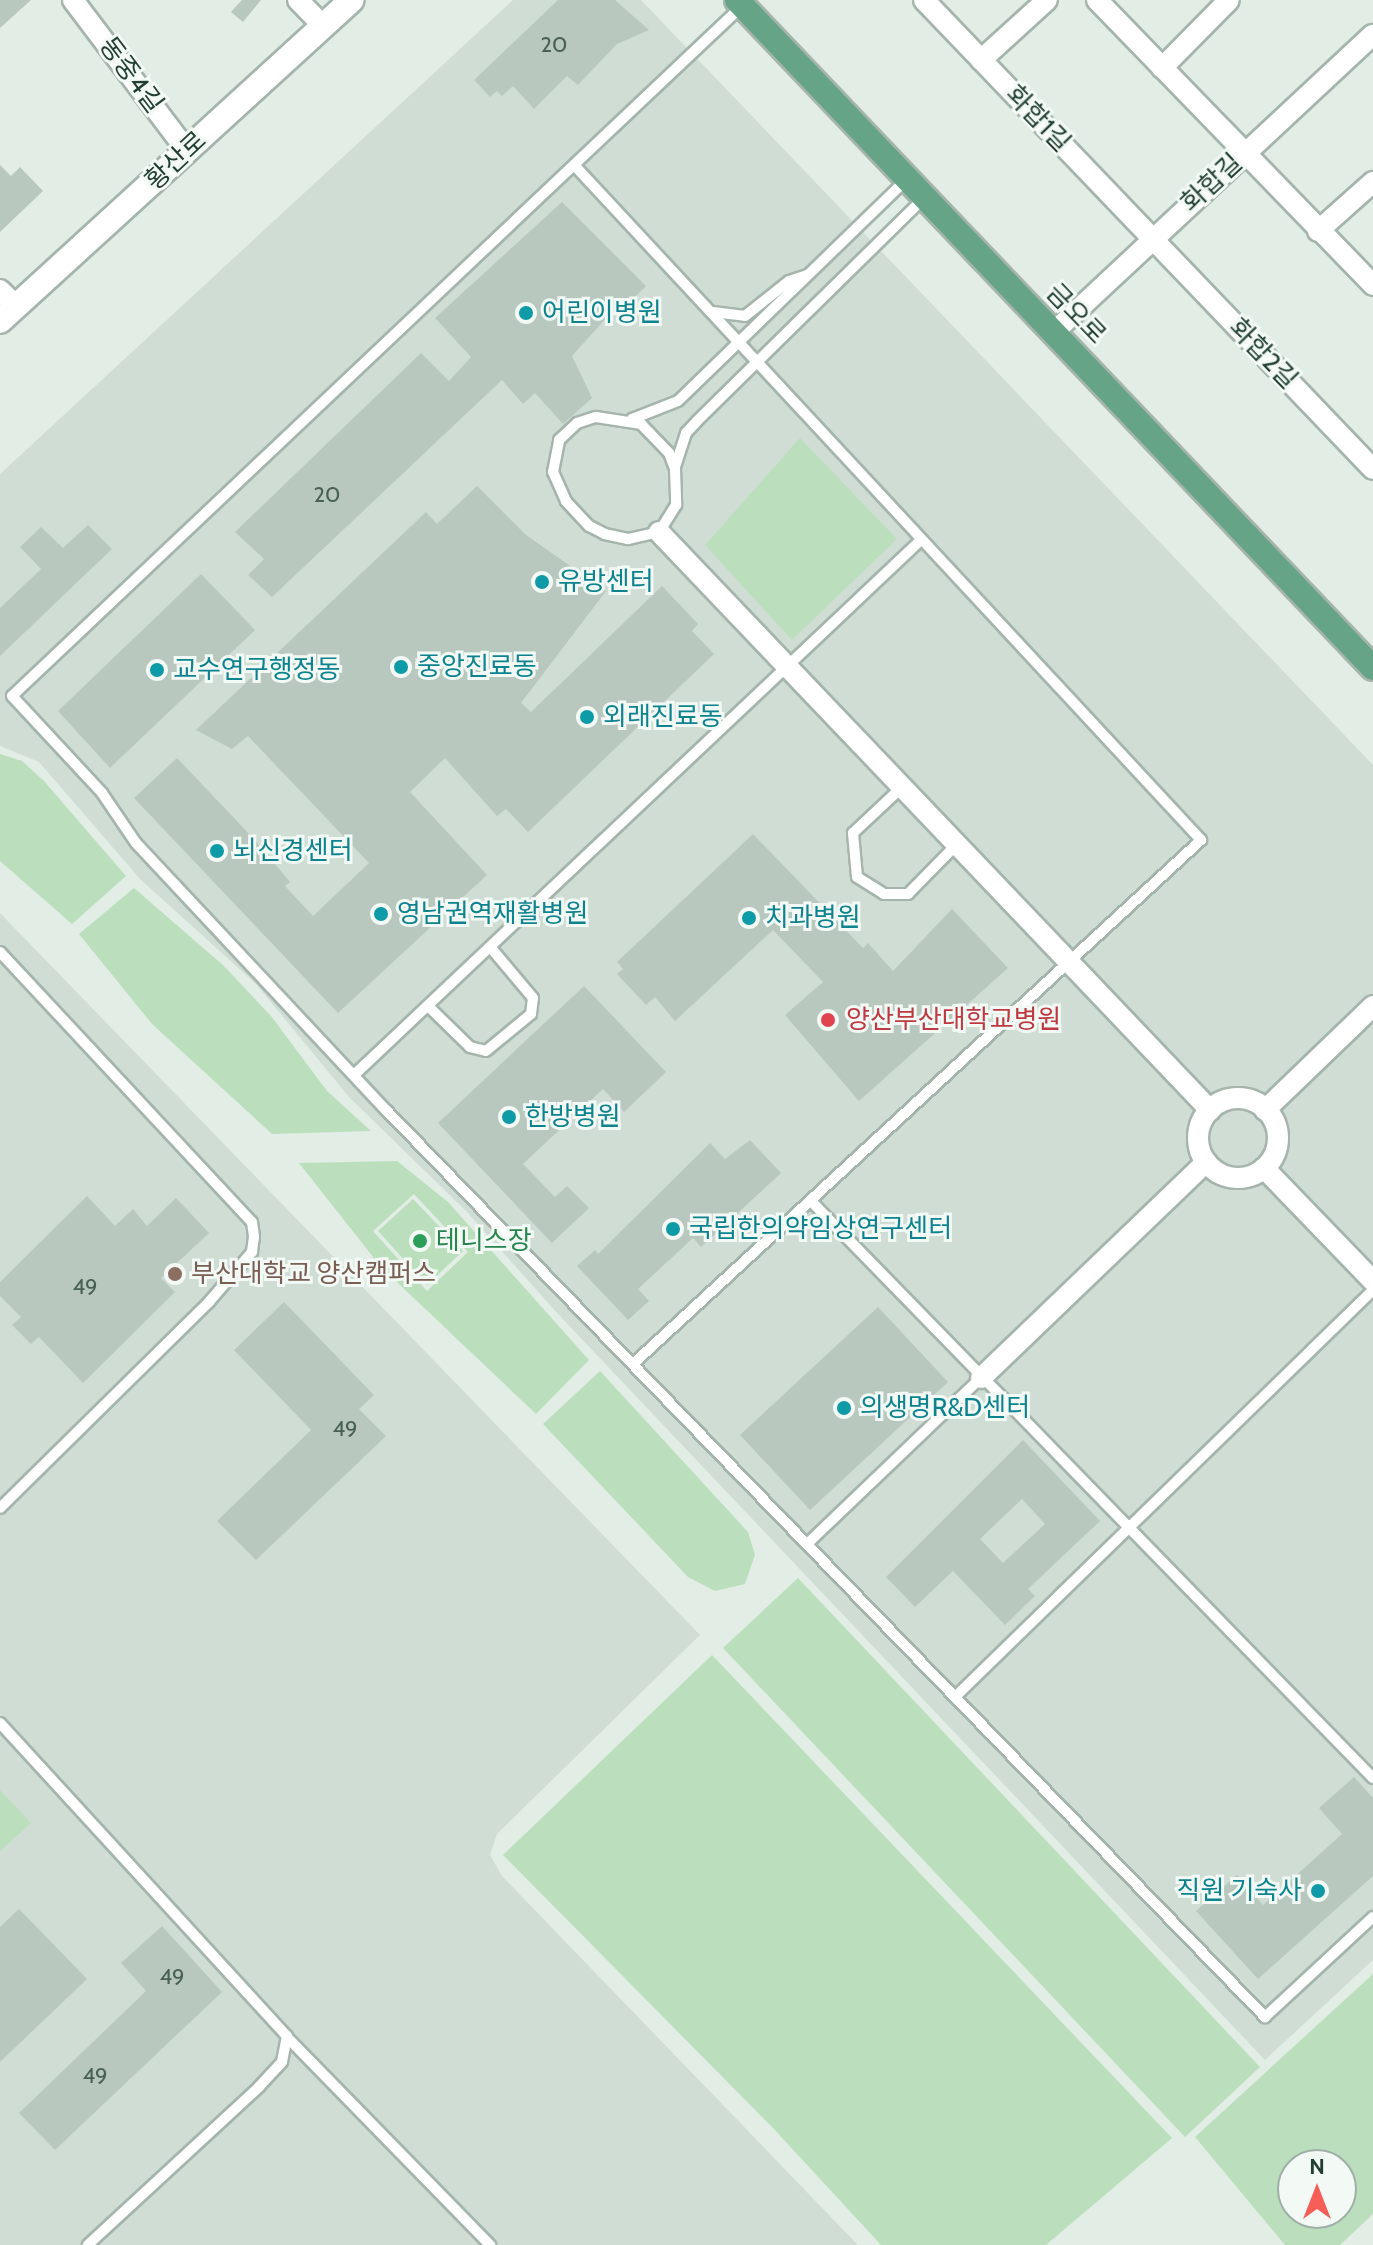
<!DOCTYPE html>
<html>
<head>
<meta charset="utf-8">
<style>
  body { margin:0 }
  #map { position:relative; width:1373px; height:2245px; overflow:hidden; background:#e2ede6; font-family:Cabin,"Noto Sans KR",sans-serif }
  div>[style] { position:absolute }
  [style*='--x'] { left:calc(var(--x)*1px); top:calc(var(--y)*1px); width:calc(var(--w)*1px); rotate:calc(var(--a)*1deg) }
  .built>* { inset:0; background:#d0ddd5 }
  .green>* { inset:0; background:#bbdfbd }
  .building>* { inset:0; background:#b8c8be }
  .roads { filter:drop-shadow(2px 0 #a5b5ac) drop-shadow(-2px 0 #a5b5ac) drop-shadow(0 2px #a5b5ac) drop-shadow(0 -2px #a5b5ac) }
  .lane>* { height:10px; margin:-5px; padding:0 5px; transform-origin:5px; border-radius:5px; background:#fff }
  .street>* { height:20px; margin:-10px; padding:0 10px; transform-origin:10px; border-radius:10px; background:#fff }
  .street>.ring { margin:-10px; padding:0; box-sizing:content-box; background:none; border:20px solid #fff; border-radius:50% }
  .secondary>* { height:24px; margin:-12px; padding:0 12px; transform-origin:12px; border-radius:12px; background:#fff }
  .primary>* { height:24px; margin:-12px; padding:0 12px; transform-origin:12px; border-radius:12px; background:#66a487 }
  .dots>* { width:22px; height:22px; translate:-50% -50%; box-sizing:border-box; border:4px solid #f3f9f5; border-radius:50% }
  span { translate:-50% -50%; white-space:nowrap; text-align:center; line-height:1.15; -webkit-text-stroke:6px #f3f9f5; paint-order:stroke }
  .number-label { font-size:22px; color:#486154 }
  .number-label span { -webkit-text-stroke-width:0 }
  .street-label { font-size:26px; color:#223f31 }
  .culture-label { font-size:26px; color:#0d838f }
  .left { translate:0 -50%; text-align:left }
  .right { translate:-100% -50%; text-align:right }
  .health-label { font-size:26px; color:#be3a42 }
  .leisure-label { font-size:26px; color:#27864d }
  .education-label { font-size:26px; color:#785e54 }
  .north { position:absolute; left:1277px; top:2149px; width:80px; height:80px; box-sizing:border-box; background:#f3f9f5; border:2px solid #9fafa7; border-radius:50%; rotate:0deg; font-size:22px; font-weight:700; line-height:32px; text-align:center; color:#223f31 }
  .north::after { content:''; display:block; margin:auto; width:28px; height:36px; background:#f65e58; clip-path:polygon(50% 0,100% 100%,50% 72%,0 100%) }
</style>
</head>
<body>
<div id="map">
  <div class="built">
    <i style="clip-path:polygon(513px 0,641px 0,1373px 765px,1373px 1960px,1265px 2060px,558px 1314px,466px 1211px,349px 1097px,256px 984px,140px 879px,39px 762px,0 746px,0 474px)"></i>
    <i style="clip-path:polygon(0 913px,700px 1635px,497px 1834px,490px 1855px,502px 1876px,858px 2245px,0 2245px)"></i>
  </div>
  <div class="green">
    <i style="clip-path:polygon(800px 438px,897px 539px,792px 640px,705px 545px)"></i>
    <i style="clip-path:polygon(0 754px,22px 761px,44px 781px,126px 876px,72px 924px,0 861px)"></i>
    <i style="clip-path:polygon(134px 888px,224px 966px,271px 1016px,327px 1091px,371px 1131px,272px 1134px,152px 1024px,79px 934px)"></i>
    <i style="clip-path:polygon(evenodd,397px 1161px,448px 1202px,589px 1360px,536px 1414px,381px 1267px,299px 1163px,397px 1161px,414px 1194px,468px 1252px,427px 1291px,373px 1231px,414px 1194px)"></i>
    <i style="clip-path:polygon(413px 1199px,463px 1251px,427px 1285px,378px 1231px)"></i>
    <i style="clip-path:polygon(600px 1371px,748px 1532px,755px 1555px,745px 1584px,715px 1591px,688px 1577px,543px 1424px)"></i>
    <i style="clip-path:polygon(798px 1578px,1260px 2067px,1185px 2137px,723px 1648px)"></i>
    <i style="clip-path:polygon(712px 1655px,1172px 2138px,1046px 2245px,881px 2245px,773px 2128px,503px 1855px)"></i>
    <i style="clip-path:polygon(0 1790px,31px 1823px,0 1851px)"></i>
    <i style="clip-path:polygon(evenodd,1373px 1974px,1373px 2214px,1340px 2245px,1285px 2245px,1195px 2137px,1373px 1974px,1293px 2165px,1341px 2165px,1341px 2213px,1293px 2213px,1293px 2165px)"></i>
  </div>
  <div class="building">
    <i style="clip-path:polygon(0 0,31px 0,0 28px)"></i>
    <i style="clip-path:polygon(242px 0,261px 0,243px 22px,231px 12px)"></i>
    <i style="clip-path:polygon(558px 0,615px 0,649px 30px,617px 44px,578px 85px,567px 76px,534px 109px,513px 86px,502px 96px,497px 91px,490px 97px,474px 80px)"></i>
    <i style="clip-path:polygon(0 165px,11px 176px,20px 167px,43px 191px,0 232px)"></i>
    <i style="clip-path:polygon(562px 202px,646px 286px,624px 308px,618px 305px,572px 356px,592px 398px,563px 424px,535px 393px,523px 404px,502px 380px,272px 597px,248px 575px,264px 559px,235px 532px,421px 353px,449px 381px,471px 357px,435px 318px)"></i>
    <i style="clip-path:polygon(477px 486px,526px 535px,606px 591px,521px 703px,531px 712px,662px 586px,698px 624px,692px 631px,714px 654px,528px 832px,506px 809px,497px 816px,445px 758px,410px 792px,487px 875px,338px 1013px,134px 798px,177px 758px,253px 838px,290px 882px,285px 886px,313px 916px,369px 863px,248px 736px,232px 749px,196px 730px,426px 512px,437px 524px)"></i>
    <i style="clip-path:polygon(88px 525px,112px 549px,0 656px,0 608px,41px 569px,20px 547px,41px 527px,63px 548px)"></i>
    <i style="clip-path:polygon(201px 574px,255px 630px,110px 768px,58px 711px)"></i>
    <i style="clip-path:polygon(753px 834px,863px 948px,868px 943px,893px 971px,952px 909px,1008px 968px,859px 1101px,785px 1015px,823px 982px,773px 930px,675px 1021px,655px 997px,646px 1005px,617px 974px,623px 969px,617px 962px)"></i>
    <i style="clip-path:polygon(584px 986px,666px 1072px,624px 1112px,603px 1089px,523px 1164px,555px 1197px,567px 1186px,589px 1208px,552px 1243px,438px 1123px)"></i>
    <i style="clip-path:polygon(750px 1140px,781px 1173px,701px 1247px,693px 1238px,638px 1289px,649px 1301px,628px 1320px,577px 1266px,595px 1250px,598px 1254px,710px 1143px,725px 1159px)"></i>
    <i style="clip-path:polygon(87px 1196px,115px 1226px,133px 1209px,147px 1226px,176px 1198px,209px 1233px,161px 1278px,175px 1292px,83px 1383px,39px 1337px,31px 1344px,12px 1325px,21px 1317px,0 1296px,0 1282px)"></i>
    <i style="clip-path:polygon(284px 1302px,374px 1395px,359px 1409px,386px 1436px,256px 1560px,217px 1521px,311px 1430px,234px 1350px)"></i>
    <i style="clip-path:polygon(878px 1307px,948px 1382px,810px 1510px,740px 1435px)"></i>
    <i style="clip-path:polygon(evenodd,1023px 1440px,1100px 1521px,1028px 1589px,1035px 1596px,1005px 1625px,953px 1571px,915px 1607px,886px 1577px,1023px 1440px,1022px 1499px,1045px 1524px,1003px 1563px,980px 1539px,1022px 1499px)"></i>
    <i style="clip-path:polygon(1354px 1777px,1373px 1798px,1373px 1876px,1258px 1979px,1196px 1911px,1237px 1875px,1263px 1905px,1342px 1834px,1319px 1808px)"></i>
    <i style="clip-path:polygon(19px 1909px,87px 1979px,0 2062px,0 1927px)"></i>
    <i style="clip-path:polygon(162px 1926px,222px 1992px,55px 2150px,19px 2113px,146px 1991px,121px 1963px)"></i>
  </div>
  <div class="roads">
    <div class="lane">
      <i style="--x:742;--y:6;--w:1004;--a:136.61"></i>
      <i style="--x:12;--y:696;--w:132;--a:47.1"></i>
      <i style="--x:102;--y:793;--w:60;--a:55.8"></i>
      <i style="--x:136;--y:843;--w:367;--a:46.9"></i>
      <i style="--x:387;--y:1111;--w:1262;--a:45.9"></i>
      <i style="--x:1265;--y:2017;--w:147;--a:-42.8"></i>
      <i style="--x:575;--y:166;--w:920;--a:47.11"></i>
      <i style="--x:1201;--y:840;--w:771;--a:137.31"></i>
      <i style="--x:713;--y:312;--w:32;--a:7"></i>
      <i style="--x:745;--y:316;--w:56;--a:-38.5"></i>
      <i style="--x:789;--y:281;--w:19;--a:-18"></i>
      <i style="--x:596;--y:417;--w:46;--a:8.8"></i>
      <i style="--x:641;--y:424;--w:40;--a:46"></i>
      <i style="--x:669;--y:453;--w:17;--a:69"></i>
      <i style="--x:675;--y:469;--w:36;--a:88"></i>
      <i style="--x:676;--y:505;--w:32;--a:122"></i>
      <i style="--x:659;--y:532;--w:32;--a:167"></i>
      <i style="--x:628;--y:539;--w:24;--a:-168"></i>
      <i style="--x:605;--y:534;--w:18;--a:-153"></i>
      <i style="--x:589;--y:526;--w:34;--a:-133"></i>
      <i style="--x:566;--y:501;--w:32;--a:-114"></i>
      <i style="--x:553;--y:472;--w:33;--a:-79"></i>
      <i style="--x:559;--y:440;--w:25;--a:-43"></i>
      <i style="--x:577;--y:423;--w:20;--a:-18"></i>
      <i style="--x:632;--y:419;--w:49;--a:-21.4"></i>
      <i style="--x:678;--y:401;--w:318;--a:-44.1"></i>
      <i style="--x:675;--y:467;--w:36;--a:-72"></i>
      <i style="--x:686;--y:433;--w:16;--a:-47"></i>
      <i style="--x:697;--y:421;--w:320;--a:-44.5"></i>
      <i style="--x:901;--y:788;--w:66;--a:136.8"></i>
      <i style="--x:853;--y:833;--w:44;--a:84.8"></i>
      <i style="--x:857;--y:877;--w:32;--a:32"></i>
      <i style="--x:884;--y:894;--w:24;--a:0"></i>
      <i style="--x:908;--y:894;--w:69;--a:-45.6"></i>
      <i style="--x:0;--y:952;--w:369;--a:47"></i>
      <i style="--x:252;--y:1222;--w:15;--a:82"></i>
      <i style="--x:254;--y:1237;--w:15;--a:98"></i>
      <i style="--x:252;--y:1252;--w:66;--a:130.7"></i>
      <i style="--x:209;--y:1302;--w:293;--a:135.4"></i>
      <i style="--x:428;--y:1006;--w:59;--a:44.3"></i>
      <i style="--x:470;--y:1047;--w:16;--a:14"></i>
      <i style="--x:486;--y:1051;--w:58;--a:-39.4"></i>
      <i style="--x:531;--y:1014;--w:16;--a:-83"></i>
      <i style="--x:533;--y:998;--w:65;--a:-130"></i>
      <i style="--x:354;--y:1075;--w:780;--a:-43.34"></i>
      <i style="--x:812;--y:1202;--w:804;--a:45.76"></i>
      <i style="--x:807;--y:1544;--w:240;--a:-43.7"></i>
      <i style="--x:956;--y:1696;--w:582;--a:-44.23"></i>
      <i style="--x:0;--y:1723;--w:425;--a:47.5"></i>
      <i style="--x:287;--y:2036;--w:26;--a:101"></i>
      <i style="--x:282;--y:2062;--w:34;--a:133"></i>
      <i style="--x:259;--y:2087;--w:233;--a:137.3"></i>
      <i style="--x:287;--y:2037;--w:291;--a:45.7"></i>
    </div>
    <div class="street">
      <i style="--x:73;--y:0;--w:189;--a:52.9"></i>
      <i style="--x:298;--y:0;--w:36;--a:46"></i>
      <i style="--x:924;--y:0;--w:649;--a:46.25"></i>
      <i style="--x:1097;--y:0;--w:397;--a:45.9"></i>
      <i style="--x:981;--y:60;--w:89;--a:-42.3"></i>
      <i style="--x:1162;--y:68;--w:95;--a:-45.4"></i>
      <i style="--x:1318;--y:231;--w:74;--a:-41.7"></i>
      <i style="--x:0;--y:290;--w:23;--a:45"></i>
      <i style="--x:1054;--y:332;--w:436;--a:-43"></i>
      <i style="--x:659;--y:532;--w:799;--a:46.37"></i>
      <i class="ring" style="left:1198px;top:1098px;width:60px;height:60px"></i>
      <i style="--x:1265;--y:1110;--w:150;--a:-43.9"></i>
      <i style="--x:1264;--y:1168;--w:157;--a:46"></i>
      <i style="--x:981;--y:1378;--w:312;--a:-43.8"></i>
    </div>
    <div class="secondary">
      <i style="--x:0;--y:321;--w:476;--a:-42.4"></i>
    </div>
    <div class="primary">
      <i style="--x:737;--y:0;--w:922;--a:46.41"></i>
    </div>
  </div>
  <div class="dots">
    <i style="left:526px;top:313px;background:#0f9aa8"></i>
    <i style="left:542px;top:582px;background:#0f9aa8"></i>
    <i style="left:401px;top:667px;background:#0f9aa8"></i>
    <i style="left:157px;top:670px;background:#0f9aa8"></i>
    <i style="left:587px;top:717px;background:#0f9aa8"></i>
    <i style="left:217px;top:851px;background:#0f9aa8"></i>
    <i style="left:381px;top:914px;background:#0f9aa8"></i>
    <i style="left:749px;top:918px;background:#0f9aa8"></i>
    <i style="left:828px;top:1020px;background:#e0444e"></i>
    <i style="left:509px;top:1117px;background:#0f9aa8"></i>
    <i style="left:673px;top:1229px;background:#0f9aa8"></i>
    <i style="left:420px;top:1241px;background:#2e9e5b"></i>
    <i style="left:175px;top:1274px;background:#8d6e63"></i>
    <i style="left:844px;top:1408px;background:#0f9aa8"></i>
    <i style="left:1318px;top:1891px;background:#0f9aa8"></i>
  </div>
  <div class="number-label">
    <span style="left:554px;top:45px">20</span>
    <span style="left:327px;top:495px">20</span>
    <span style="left:85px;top:1287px">49</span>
    <span style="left:345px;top:1429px">49</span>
    <span style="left:172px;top:1977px">49</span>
    <span style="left:95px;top:2076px">49</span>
  </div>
  <div class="street-label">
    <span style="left:131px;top:75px;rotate:53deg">동중4길</span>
    <span style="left:1038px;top:119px;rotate:46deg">화합1길</span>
    <span style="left:176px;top:161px;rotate:-43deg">황산로</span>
    <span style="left:1212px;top:183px;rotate:-43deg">화합길</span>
    <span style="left:1076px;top:314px;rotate:46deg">금오로</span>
    <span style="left:1263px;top:354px;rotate:46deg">화합2길</span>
  </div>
  <div class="culture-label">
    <span class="left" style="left:542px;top:313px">어린이병원</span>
    <span class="left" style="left:558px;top:582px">유방센터</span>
    <span class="left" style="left:417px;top:667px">중앙진료동</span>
    <span class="left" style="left:173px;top:670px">교수연구행정동</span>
    <span class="left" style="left:603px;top:717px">외래진료동</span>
    <span class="left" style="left:233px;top:851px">뇌신경센터</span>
    <span class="left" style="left:397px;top:914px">영남권역재활병원</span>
    <span class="left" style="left:765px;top:918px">치과병원</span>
    <span class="left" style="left:525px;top:1117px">한방병원</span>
    <span class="left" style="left:689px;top:1229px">국립한의약임상연구센터</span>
    <span class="left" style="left:860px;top:1408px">의생명R&amp;D센터</span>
    <span class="right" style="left:1302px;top:1891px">직원 기숙사</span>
  </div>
  <div class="health-label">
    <span class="left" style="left:846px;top:1020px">양산부산대학교병원</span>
  </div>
  <div class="leisure-label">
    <span class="left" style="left:436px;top:1241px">테니스장</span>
  </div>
  <div class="education-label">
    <span class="left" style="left:191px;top:1274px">부산대학교 양산캠퍼스</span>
  </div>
  <div class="north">N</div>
</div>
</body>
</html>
